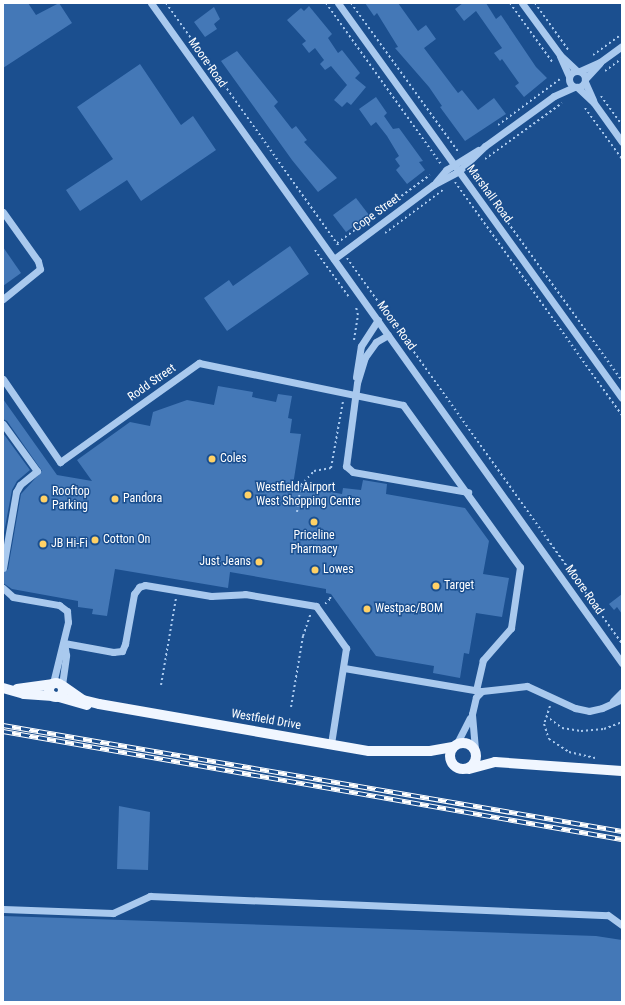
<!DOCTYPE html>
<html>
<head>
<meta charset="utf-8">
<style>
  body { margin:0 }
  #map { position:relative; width:625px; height:1005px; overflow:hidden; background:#1b4f8f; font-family:"Roboto Condensed",sans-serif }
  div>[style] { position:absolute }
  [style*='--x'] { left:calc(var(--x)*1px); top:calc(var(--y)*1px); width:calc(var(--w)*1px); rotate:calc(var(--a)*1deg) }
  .building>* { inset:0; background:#4478b7 }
  .path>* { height:2px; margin-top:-1px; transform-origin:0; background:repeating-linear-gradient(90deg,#a9c9ee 0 2px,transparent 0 5px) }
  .minor>* { height:7px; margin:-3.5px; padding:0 3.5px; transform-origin:3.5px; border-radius:3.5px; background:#a9c9ee }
  .minor>.ring { margin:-3.5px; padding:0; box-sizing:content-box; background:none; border:7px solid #a9c9ee; border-radius:50% }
  .major>* { height:10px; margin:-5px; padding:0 5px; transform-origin:5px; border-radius:5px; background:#f0f6ff }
  .major>.ring { margin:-5px; padding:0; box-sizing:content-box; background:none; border:10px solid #f0f6ff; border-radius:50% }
  .rail>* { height:4.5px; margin-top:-2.25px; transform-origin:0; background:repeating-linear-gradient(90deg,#1b4f8f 0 9px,#fff 0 18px); box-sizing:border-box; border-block:1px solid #fff }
  .dots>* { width:11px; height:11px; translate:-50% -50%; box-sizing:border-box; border:2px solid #1b4f8f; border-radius:50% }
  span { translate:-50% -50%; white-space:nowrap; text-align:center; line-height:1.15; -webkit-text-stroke:3px #1b4f8f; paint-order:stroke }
  .street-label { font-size:12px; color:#fff }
  .poi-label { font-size:12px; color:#fff }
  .left { translate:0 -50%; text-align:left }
  .right { translate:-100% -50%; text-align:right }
  .frame { position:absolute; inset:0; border:4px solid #fff; pointer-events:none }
</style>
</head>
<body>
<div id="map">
  <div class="building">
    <i style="clip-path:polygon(3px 3px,28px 3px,36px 15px,59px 3px,72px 23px,3px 68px)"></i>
    <i style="clip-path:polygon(365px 3px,398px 3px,418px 31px,426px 25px,436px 39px,424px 48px,458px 93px,462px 90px,478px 110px,494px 98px,506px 114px,465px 141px,440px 107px,442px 106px,429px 87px,395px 48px,398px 47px,377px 13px,374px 16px)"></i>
    <i style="clip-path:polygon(463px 3px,486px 3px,496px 19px,501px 15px,536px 67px,547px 78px,524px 97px,515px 86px,519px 83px,502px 59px,500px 61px,494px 53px,502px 48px,476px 11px,464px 21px,455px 9px)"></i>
    <i style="clip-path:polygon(309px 6px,332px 34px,328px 38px,338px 53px,342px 50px,360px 73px,355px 78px,366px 87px,351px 105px,347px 102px,342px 107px,334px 100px,347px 85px,331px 66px,325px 70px,320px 64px,324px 60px,315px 48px,309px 53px,302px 44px,306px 41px,287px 20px,301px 8px,304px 11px)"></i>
    <i style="clip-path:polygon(214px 7px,220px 19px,214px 24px,217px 29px,205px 37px,194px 22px)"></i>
    <i style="clip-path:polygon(237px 51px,278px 102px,274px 106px,292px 129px,296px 126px,307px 140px,304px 142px,337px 178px,318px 192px,292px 160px,221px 61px)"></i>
    <i style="clip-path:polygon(140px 64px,181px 125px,193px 116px,216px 150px,141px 201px,127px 180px,80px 211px,66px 190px,113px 159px,77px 107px)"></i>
    <i style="clip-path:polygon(376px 97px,387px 113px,384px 116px,393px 129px,399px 128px,423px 161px,419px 162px,425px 170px,407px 184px,396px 170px,400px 166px,395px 159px,399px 156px,387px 136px,376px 122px,371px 126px,359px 109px)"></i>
    <i style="clip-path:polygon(356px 198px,369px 215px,346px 232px,333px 215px)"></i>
    <i style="clip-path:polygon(290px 246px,309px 274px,227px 331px,204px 298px,229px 280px,233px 286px)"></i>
    <i style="clip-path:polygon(3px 247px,21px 273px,3px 286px)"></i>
    <i style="clip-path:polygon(218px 386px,253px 392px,252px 397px,276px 402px,278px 394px,292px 396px,288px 418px,292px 419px,290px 433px,301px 434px,293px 485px,342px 494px,343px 488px,361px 490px,363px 480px,387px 484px,386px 494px,465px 508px,489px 541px,483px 574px,509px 578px,502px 617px,476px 613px,469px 654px,464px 653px,460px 678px,433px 673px,434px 666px,376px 656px,331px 594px,326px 593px,326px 589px,230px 572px,228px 588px,115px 569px,107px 616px,92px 614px,93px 609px,78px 607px,78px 601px,12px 589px,3px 583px,3px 573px,8px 569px,21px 494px,42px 471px,7px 421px,3px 419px,3px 399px,57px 475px,92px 481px,77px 460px,130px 422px,150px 426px,153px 412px,187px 400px,214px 405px)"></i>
    <i style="clip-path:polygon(3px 433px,30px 470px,17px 481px,12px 490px,3px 538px)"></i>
    <i style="clip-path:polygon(622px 594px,622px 614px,617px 607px,614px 610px,609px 604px)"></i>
    <i style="clip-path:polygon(119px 806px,150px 812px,148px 870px,117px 869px)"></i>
    <i style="clip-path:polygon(3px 916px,596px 936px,622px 940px,622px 1002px,3px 1002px)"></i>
  </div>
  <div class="path">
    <i style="--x:166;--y:3;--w:298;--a:54.6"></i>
    <i style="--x:326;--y:3;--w:198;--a:54.5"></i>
    <i style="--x:351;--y:3;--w:185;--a:54.2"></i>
    <i style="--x:510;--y:3;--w:74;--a:54.4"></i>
    <i style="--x:535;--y:3;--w:59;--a:54.7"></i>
    <i style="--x:593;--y:55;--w:36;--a:-36"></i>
    <i style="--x:605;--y:71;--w:21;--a:-37"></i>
    <i style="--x:601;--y:96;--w:36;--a:54"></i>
    <i style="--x:585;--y:108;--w:63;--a:54"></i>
    <i style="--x:498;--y:125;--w:77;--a:-36.6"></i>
    <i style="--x:485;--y:159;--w:95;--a:-36"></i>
    <i style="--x:470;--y:170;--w:260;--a:54.2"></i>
    <i style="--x:455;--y:182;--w:287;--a:54.4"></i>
    <i style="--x:385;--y:233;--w:72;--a:-36.6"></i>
    <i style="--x:337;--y:243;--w:115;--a:-36.2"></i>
    <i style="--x:315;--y:250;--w:58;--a:54.1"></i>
    <i style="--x:347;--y:258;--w:473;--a:54.5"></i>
    <i style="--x:354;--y:340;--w:25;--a:-81"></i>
    <i style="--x:358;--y:315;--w:8;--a:-104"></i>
    <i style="--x:297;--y:512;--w:27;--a:-82"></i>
    <i style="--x:301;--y:485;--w:19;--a:-47"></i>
    <i style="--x:314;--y:471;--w:17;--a:-10"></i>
    <i style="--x:331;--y:468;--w:68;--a:-79.8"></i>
    <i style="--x:325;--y:604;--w:7;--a:-45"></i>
    <i style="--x:330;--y:599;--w:5;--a:-79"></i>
    <i style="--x:161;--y:685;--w:88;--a:-80.2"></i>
    <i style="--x:550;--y:706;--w:19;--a:108"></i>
    <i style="--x:544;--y:724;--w:16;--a:72"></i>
    <i style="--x:549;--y:739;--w:24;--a:33"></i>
    <i style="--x:569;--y:752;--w:27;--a:13"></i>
    <i style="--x:291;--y:707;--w:72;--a:-80.4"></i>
    <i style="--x:303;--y:636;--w:24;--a:-71"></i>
    <i style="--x:546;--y:716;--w:20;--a:37"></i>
    <i style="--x:562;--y:728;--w:19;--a:9"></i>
    <i style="--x:581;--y:731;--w:23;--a:-5"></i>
    <i style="--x:604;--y:729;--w:19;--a:-21"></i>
  </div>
  <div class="minor">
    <i style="--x:151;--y:3;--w:811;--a:54.49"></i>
    <i style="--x:338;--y:3;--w:486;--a:54.3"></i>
    <i style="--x:522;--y:3;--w:64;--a:53.8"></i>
    <i style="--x:560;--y:55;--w:23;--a:43"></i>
    <i style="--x:560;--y:56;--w:22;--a:66"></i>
    <i class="ring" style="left:569px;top:71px;width:9px;height:9px"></i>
    <i style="--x:580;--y:71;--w:22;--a:-24"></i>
    <i style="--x:600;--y:62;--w:27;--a:-36"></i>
    <i style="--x:585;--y:79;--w:21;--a:-47"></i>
    <i style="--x:585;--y:82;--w:20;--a:66"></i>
    <i style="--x:577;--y:87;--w:23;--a:43"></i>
    <i style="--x:594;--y:103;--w:48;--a:54.3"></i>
    <i style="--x:436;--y:182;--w:16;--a:-50"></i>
    <i style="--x:446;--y:170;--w:38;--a:-32"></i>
    <i style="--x:3;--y:212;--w:60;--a:54.5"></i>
    <i style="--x:38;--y:261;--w:8;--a:76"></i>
    <i style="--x:40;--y:269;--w:48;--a:141"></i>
    <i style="--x:334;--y:259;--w:124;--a:-36.8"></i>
    <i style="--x:433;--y:185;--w:30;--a:-28"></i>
    <i style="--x:459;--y:171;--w:36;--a:-44"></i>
    <i style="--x:485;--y:146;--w:85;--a:-35.9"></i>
    <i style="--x:554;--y:96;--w:22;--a:-24"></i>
    <i style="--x:388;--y:335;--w:14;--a:150"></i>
    <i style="--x:376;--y:342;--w:19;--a:126"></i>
    <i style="--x:365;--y:357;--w:27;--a:107"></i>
    <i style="--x:357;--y:383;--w:84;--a:97.5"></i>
    <i style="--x:346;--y:466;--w:9;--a:41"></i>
    <i style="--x:353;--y:472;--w:117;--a:9.9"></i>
    <i style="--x:356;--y:377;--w:31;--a:-81"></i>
    <i style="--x:361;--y:346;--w:31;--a:-57"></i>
    <i style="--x:3;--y:379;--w:101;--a:55.5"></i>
    <i style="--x:60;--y:462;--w:171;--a:-35.5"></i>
    <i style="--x:199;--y:363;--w:208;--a:11.6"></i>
    <i style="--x:403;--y:405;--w:200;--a:54.2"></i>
    <i style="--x:520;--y:567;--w:62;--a:98.4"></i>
    <i style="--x:511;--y:628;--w:43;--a:131.2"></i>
    <i style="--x:483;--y:660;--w:31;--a:103"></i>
    <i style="--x:3;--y:424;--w:58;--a:54.1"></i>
    <i style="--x:37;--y:471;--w:22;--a:141"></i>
    <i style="--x:20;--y:485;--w:8;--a:120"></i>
    <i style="--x:16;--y:492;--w:77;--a:99.7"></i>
    <i style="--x:3;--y:588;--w:13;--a:42"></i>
    <i style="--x:13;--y:597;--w:47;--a:9.9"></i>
    <i style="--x:59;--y:605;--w:10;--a:37"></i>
    <i style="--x:67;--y:611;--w:11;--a:85"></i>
    <i style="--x:68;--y:622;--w:63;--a:103.8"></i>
    <i style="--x:64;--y:643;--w:50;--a:10.4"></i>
    <i style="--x:113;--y:652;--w:9;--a:-6"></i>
    <i style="--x:122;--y:651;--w:8;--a:-67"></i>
    <i style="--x:125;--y:644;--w:51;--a:-79.8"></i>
    <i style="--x:134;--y:594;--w:9;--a:-54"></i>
    <i style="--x:139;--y:587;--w:6;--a:-18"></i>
    <i style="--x:145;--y:585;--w:67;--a:9.5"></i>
    <i style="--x:211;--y:596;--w:34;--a:-3"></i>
    <i style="--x:245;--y:594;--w:72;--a:9.6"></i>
    <i style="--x:316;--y:606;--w:52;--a:54.5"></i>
    <i style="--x:346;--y:648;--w:97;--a:98.9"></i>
    <i style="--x:344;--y:668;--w:138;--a:9.6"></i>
    <i style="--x:62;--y:685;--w:30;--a:-82"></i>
    <i style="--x:66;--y:655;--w:12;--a:-99"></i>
    <i style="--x:613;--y:701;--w:13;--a:-45"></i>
    <i style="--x:456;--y:745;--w:30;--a:-63"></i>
    <i style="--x:475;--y:749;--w:35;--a:-95"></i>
    <i style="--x:472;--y:714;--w:17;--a:-77"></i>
    <i style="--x:476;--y:697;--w:8;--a:-45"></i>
    <i style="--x:482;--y:691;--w:45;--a:-6.3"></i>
    <i style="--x:527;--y:686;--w:53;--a:24.6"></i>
    <i style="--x:575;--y:708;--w:14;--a:12"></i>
    <i style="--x:589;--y:711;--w:13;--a:-13"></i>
    <i style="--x:602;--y:708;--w:22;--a:-24"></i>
    <i style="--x:3;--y:909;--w:110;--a:2.1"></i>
    <i style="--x:113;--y:913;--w:41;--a:-24.7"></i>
    <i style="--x:150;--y:896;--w:458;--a:2.4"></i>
    <i style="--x:608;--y:915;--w:17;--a:36"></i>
  </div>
  <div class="major">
    <i class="ring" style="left:49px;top:683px;width:4px;height:4px"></i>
    <i style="--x:63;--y:686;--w:24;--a:35"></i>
    <i style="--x:83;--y:700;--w:16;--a:14"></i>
    <i style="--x:99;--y:704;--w:274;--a:9.9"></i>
    <i style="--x:369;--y:751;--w:61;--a:0"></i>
    <i style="--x:430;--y:751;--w:23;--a:-10"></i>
    <i style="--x:3;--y:688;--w:22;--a:16"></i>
    <i style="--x:24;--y:694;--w:29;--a:4"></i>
    <i style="--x:17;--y:689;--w:35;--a:-8"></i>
    <i style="--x:59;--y:697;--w:29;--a:16"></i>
    <i class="ring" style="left:450px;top:743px;width:16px;height:16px"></i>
    <i style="--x:469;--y:769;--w:27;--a:-15"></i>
    <i style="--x:495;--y:762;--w:127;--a:4.1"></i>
  </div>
  <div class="rail">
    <i style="--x:3;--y:725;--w:628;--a:9.72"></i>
    <i style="--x:3;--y:731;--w:628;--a:9.9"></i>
  </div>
  <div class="dots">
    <i style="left:212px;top:459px;background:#ffd166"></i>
    <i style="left:248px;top:495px;background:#ffd166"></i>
    <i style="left:44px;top:499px;background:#ffd166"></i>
    <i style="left:115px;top:499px;background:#ffd166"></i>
    <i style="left:314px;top:522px;background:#ffd166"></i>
    <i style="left:95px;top:540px;background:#ffd166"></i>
    <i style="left:43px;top:544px;background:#ffd166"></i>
    <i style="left:259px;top:562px;background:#ffd166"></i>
    <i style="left:315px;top:570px;background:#ffd166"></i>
    <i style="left:436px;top:586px;background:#ffd166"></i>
    <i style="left:367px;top:609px;background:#ffd166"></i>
  </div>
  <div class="street-label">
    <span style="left:207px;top:63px;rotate:55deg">Moore Road</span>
    <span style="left:489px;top:194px;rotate:54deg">Marshall Road</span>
    <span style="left:377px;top:213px;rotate:-36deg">Cope Street</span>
    <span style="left:396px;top:326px;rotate:54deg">Moore Road</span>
    <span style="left:152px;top:383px;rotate:-35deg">Rodd Street</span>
    <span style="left:584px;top:590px;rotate:55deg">Moore Road</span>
    <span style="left:266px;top:720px;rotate:10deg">Westfield Drive</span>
  </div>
  <div class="poi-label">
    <span class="left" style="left:220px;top:459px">Coles</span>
    <span class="left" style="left:256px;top:495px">Westfield Airport<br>West Shopping Centre</span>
    <span class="left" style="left:52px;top:499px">Rooftop<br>Parking</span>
    <span class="left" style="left:123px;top:499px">Pandora</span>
    <span style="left:314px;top:543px">Priceline<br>Pharmacy</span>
    <span class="left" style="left:103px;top:540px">Cotton On</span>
    <span class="left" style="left:51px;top:544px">JB Hi-Fi</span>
    <span class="right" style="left:251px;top:562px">Just Jeans</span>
    <span class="left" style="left:323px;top:570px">Lowes</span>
    <span class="left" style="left:444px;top:586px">Target</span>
    <span class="left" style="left:375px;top:609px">Westpac/BOM</span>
  </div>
  <div class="frame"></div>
</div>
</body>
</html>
